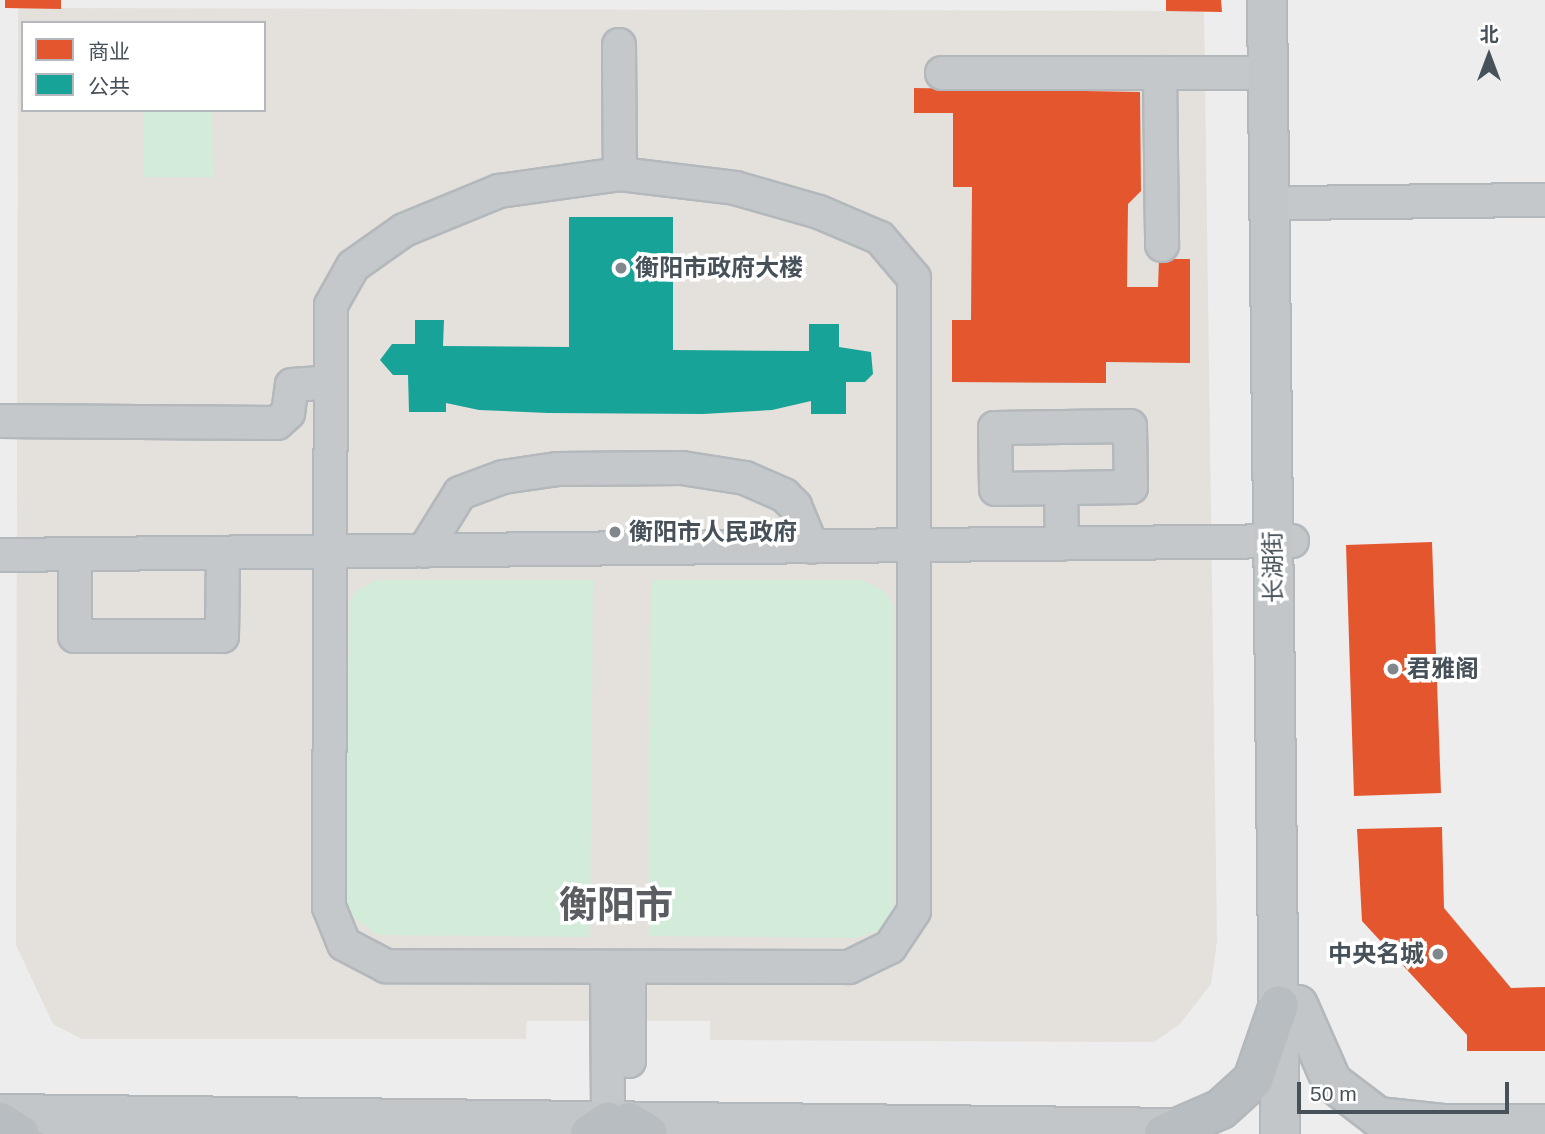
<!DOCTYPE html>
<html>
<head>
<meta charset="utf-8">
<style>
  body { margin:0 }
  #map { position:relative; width:1545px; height:1134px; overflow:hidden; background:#eeeded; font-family:Helvetica,"Noto Sans SC",sans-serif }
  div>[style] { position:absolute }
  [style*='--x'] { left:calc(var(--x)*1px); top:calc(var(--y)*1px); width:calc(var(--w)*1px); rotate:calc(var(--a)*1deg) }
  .commercial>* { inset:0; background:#e4e0db }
  .green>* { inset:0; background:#d3ecda }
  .shops>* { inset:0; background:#e4572e }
  .public>* { inset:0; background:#17a398 }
  .roads { filter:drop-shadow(2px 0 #b3b8bc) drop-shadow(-2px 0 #b3b8bc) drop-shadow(0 2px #b3b8bc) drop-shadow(0 -2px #b3b8bc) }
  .minor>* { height:32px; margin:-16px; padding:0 16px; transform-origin:16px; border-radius:16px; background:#c5c8ca }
  .major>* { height:38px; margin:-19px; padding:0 19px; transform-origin:19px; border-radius:19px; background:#c3c6c8 }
  .highway>* { height:38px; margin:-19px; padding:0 19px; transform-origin:19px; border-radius:19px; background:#b8bdc1 }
  .dots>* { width:19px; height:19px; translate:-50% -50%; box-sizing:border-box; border:4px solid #fff; border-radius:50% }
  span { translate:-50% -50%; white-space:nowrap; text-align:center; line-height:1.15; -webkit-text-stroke:7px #fff; paint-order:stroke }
  .poi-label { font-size:24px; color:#465159; font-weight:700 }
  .left { translate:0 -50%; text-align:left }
  .right { translate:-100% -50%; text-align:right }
  .street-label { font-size:24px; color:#465159 }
  .town-label { font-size:38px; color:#5a5d61; font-weight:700 }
  .legend { position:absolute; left:21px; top:21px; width:245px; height:91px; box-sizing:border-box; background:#fff; border:2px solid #b5b9bd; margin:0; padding:9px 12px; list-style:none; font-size:21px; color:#465159 }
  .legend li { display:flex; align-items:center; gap:14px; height:35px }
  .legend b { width:35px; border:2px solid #b5b9bd }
  .north { position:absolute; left:1454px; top:21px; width:70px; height:70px; -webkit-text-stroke:5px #fff; paint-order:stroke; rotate:0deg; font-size:19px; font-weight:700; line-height:28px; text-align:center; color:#465159 }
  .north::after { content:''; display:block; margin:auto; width:24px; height:32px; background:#465159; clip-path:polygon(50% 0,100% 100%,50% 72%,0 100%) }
  .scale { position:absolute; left:1297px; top:1082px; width:212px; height:32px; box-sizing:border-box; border:4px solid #465159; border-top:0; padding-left:9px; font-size:21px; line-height:24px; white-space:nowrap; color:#465159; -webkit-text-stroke:5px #fff; paint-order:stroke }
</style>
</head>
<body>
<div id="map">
  <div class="commercial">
    <i style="clip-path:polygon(evenodd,18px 8px,1204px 11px,1217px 941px,1211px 984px,1180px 1024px,1154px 1042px,710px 1040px,710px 1021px,527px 1021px,526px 1039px,82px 1039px,53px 1024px,16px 945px,18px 8px,23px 23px,264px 23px,264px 110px,23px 110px,23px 23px)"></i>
  </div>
  <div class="green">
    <i style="clip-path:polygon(143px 110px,212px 110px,213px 177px,143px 177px)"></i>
    <i style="clip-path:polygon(376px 580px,593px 580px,590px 937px,378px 935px,352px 916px,347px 904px,349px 605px,355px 592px)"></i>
    <i style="clip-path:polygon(651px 580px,863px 580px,887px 593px,893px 606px,893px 918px,883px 929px,856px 938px,649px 936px)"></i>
  </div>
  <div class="shops">
    <i style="clip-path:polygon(5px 0,61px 0,61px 9px,5px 8px)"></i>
    <i style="clip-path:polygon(1166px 0,1221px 0,1222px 12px,1166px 11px)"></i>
    <i style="clip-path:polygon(914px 88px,1140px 92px,1141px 191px,1128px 204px,1127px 287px,1158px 287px,1159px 259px,1190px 259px,1190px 363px,1106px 362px,1106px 383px,952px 382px,952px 320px,971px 320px,972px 187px,953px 187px,953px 113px,914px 113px)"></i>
    <i style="clip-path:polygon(1432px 542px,1441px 793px,1354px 796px,1346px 545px)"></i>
    <i style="clip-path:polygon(1442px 827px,1444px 908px,1511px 988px,1545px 987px,1545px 1051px,1467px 1051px,1467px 1035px,1362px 921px,1357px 829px)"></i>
  </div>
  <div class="public">
    <i style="clip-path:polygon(569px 217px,673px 217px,673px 350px,809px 351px,809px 324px,839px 324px,839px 347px,871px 352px,873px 374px,865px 382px,846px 382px,846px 414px,811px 414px,811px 401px,772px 410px,703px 414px,548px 413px,479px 410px,446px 403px,446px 412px,409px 412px,408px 375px,393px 375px,380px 360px,392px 344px,415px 344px,415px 320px,444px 320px,443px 346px,569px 347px)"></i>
  </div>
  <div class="roads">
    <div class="minor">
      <i style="--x:619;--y:45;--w:129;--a:89.6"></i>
      <i style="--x:942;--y:73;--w:326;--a:0"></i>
      <i style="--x:1160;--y:73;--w:172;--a:89.3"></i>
      <i style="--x:620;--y:174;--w:116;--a:6.9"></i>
      <i style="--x:735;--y:188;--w:87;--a:15.9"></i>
      <i style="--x:819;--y:212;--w:66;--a:23.1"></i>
      <i style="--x:880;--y:238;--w:52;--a:49.6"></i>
      <i style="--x:914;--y:278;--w:633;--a:90"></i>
      <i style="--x:914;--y:911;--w:43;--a:123.7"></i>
      <i style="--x:890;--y:947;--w:46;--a:154"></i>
      <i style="--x:849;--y:967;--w:463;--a:-179.9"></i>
      <i style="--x:386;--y:966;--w:47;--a:-152.4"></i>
      <i style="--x:344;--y:944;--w:40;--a:-112"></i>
      <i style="--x:329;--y:907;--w:602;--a:-89.81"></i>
      <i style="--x:331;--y:305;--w:45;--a:-60.6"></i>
      <i style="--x:353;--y:266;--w:62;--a:-35.2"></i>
      <i style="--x:404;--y:230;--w:103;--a:-22.3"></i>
      <i style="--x:499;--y:191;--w:122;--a:-8"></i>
      <i style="--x:1289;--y:203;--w:256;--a:-0.7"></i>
      <i style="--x:0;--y:421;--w:277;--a:0.4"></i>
      <i style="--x:277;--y:423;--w:15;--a:-42"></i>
      <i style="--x:288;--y:413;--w:28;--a:-82"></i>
      <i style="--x:292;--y:385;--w:39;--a:-4"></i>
      <i style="--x:1130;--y:426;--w:61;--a:89.1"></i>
      <i style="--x:1131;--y:487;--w:135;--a:179.2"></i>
      <i style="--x:996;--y:489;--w:61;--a:-90.9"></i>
      <i style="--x:995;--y:428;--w:135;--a:-0.8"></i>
      <i style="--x:1061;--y:488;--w:56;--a:89"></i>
      <i style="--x:424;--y:551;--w:68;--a:-58.2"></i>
      <i style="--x:460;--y:493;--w:46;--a:-20.4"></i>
      <i style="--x:503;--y:477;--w:56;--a:-8.3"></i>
      <i style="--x:558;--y:469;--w:124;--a:-0.5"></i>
      <i style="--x:682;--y:468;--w:64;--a:9"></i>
      <i style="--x:745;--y:478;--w:43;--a:23.6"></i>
      <i style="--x:784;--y:495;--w:16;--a:45"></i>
      <i style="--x:795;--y:506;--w:44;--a:67.5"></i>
      <i style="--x:0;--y:555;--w:1292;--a:-0.62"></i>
      <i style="--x:75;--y:555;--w:81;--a:90"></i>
      <i style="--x:75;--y:636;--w:147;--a:0"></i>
      <i style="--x:222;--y:636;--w:83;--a:-89.3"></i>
      <i style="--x:607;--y:967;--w:155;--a:89.6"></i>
      <i style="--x:629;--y:967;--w:94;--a:90"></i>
    </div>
    <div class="major">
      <i style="--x:1267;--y:0;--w:1134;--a:89.34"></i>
      <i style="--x:1298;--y:1005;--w:84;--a:66.2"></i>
      <i style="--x:1332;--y:1082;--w:58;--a:37.3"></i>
      <i style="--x:1378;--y:1117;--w:65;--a:6.1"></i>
      <i style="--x:1443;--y:1124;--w:102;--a:0"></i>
      <i style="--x:0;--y:1114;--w:1177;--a:0.68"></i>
    </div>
    <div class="highway">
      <i style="--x:0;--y:1122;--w:23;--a:31"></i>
      <i style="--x:629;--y:1122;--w:22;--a:32"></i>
      <i style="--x:590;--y:1134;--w:22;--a:-34"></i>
      <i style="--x:1164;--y:1134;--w:62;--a:-23.7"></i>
      <i style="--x:1221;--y:1109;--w:43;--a:-42.2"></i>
      <i style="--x:1253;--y:1080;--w:79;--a:-70.9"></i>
    </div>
  </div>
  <div class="dots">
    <i style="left:621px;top:268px;background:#81888d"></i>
    <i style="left:615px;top:532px;background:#81888d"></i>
    <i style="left:1393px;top:669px;background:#81888d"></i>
    <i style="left:1438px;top:954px;background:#81888d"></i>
  </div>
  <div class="poi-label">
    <span class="left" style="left:635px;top:268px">衡阳市政府大楼</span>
    <span class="left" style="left:629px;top:532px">衡阳市人民政府</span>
    <span class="left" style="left:1407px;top:669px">君雅阁</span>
    <span class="right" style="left:1424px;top:954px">中央名城</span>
  </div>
  <div class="street-label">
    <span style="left:1273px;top:567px;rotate:-91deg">长湖街</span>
  </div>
  <div class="town-label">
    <span style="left:616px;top:906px">衡阳市</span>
  </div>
  <ul class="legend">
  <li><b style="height:19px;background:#e4572e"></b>商业</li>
  <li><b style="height:19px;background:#17a398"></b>公共</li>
  </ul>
  <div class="north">北</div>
  <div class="scale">50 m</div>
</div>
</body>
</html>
